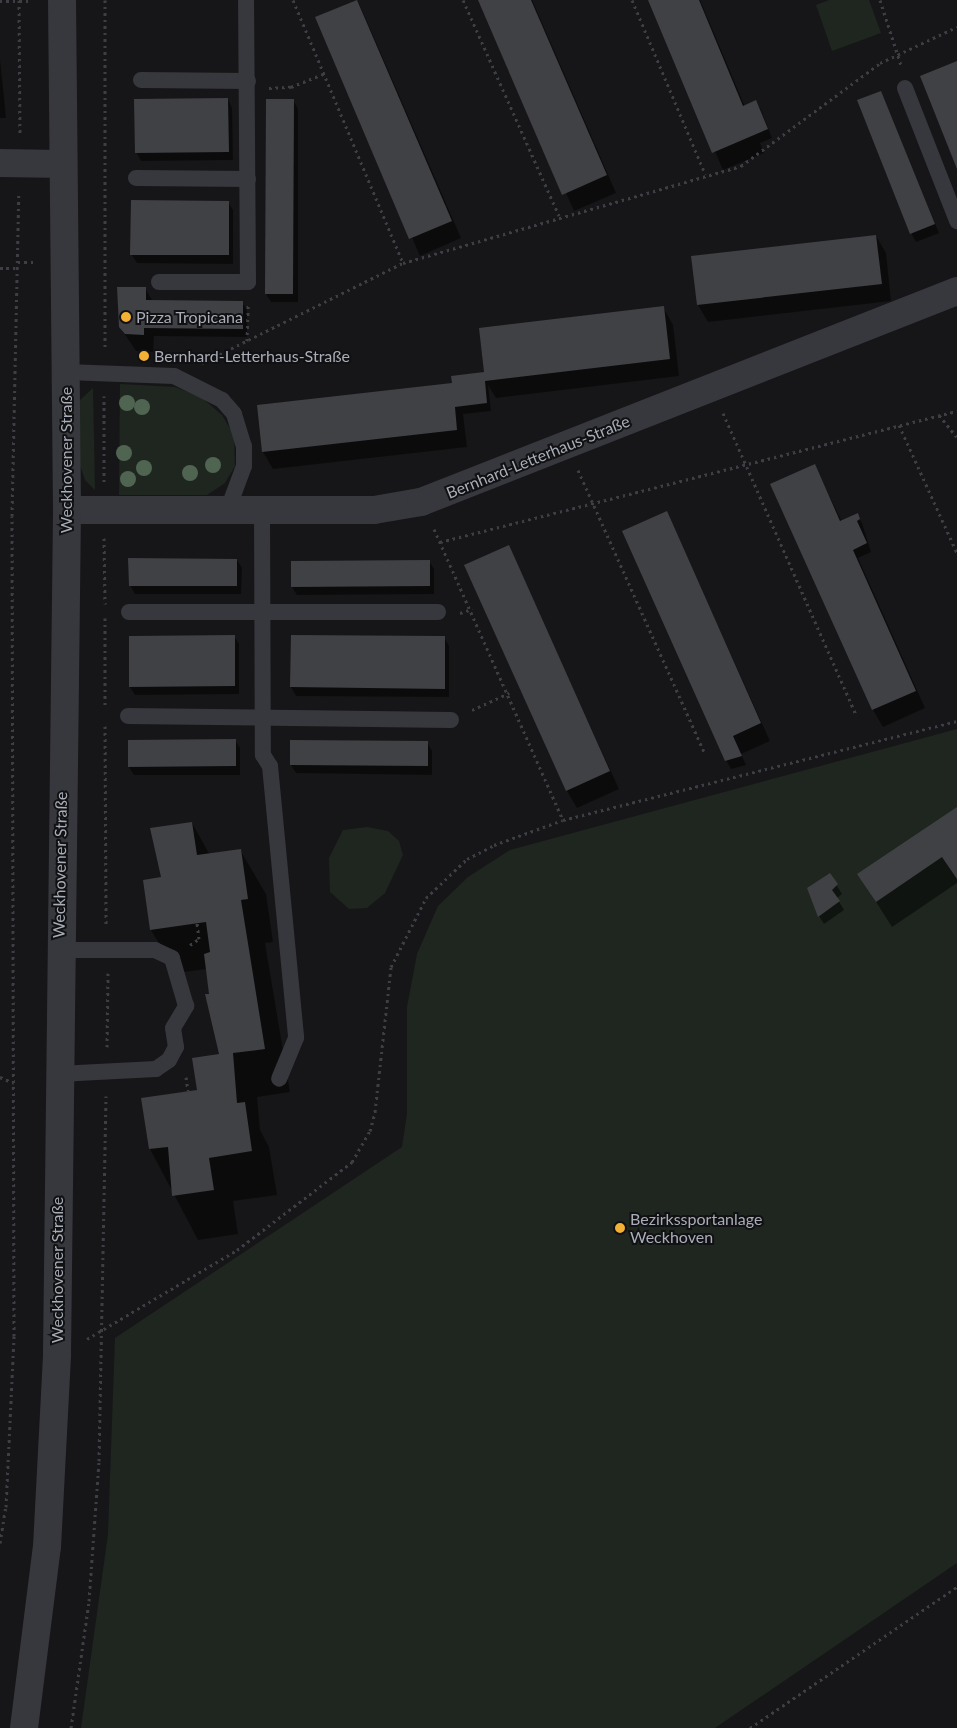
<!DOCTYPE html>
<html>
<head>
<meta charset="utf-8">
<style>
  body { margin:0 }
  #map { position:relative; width:957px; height:1728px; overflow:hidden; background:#161618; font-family:Lato,sans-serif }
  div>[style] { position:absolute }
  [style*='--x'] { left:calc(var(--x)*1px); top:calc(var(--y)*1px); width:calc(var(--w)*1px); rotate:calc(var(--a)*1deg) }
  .green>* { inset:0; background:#1e261f }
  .shadow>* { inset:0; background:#0007 }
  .building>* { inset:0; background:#404145 }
  .path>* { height:3px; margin-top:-1.5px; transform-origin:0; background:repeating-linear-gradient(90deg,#3d3f44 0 2.5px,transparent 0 6.5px) }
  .lane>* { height:16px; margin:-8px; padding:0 8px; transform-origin:8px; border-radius:8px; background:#37383d }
  .street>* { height:28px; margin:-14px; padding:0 14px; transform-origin:14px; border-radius:14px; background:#37383d }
  .trees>* { width:16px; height:16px; margin:-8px; border-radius:50%; background:#506452 }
  .dots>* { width:14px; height:14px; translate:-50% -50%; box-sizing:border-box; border:2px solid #111113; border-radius:50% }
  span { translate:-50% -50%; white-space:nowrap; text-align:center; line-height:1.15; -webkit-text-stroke:4px #111113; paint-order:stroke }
  .poi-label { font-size:16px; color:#a8adb8 }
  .left { translate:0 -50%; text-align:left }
  .street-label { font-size:16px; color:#a8adb8 }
</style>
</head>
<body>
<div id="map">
  <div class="green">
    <i style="clip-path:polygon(829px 0,869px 0,881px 33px,832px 51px,816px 5px)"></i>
    <i style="clip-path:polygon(120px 384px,175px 387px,201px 397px,222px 415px,234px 435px,235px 466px,225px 483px,207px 495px,119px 495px)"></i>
    <i style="clip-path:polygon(93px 388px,95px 490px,85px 480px,78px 459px,79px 401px)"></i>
    <i style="clip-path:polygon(957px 729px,957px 1563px,715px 1728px,81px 1728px,108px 1534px,115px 1338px,402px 1147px,407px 1114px,407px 1007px,417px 954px,438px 906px,468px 877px,510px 850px)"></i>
    <i style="clip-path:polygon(367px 827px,388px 831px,399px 841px,403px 855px,385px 893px,367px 908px,349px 909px,330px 892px,329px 858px,343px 830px)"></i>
  </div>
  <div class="shadow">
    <i style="clip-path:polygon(480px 0,532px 0,616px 193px,574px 211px)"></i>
    <i style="clip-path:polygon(649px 0,700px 0,745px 107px,756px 102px,761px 110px,772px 138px,760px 143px,764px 153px,723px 170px)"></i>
    <i style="clip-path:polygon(358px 1px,461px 238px,420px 256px,317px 18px)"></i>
    <i style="clip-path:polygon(0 59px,6px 118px,0 118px)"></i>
    <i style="clip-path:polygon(881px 92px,939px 233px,916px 242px,911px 233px)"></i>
    <i style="clip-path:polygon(228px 99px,232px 108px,233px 160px,141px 161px,136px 152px)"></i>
    <i style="clip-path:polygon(267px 100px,293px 100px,298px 109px,298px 302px,271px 302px,266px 294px)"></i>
    <i style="clip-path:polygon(228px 202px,233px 210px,233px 264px,137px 263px,132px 255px)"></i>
    <i style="clip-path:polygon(876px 236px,886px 253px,891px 301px,708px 322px,698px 305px,692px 257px)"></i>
    <i style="clip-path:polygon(145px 288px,153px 302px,242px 302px,247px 311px,247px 337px,154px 336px,153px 352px,136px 351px,120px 327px)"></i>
    <i style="clip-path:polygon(663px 307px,673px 325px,679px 376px,496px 398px,488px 385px,491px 411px,463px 414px,467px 447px,273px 469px,263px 452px)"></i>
    <i style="clip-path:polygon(815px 466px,842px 522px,857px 515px,862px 523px,871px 552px,858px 558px,925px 708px,883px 727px,873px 710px)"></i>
    <i style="clip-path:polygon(667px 513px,770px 741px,741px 754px,746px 765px,731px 769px,726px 760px)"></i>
    <i style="clip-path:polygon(508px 547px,619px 789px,577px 808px,567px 791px)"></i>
    <i style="clip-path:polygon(237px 560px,242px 568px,241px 594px,135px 594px,130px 585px)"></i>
    <i style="clip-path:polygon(429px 561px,434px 569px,434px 594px,297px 595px,292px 587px)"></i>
    <i style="clip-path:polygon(234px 636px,239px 644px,239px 694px,135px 695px,130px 687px)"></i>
    <i style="clip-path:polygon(292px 636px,444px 637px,449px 646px,449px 697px,296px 696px,291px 687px)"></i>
    <i style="clip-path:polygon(235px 740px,240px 748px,240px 775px,134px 775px,129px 767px)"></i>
    <i style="clip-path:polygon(427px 742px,432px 751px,432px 775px,296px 773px,291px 765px)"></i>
    <i style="clip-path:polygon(957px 808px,957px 883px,892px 927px,859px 875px)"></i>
    <i style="clip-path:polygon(192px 823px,210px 855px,240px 850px,266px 894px,273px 942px,265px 943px,290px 1092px,257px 1097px,260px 1130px,269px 1147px,277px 1195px,233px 1201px,238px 1234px,198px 1240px,150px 1149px,143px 1099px,198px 1091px,220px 1055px,207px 969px,176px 973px,151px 930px,163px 878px)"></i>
    <i style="clip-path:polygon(830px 875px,842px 894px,837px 898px,844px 910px,824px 924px,819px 916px)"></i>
  </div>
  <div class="building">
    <i style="clip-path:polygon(357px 0,452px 221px,409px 239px,315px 17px)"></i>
    <i style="clip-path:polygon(478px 0,531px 0,607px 175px,562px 195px)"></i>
    <i style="clip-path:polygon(648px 0,699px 0,743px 106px,756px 100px,768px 129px,712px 153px)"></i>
    <i style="clip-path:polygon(957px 61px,957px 169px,920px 76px)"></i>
    <i style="clip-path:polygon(881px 91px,935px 224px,910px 234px,857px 100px)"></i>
    <i style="clip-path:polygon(228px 98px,229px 152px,135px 153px,134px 99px)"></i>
    <i style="clip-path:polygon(266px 99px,294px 99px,293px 294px,265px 294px)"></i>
    <i style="clip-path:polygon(131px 200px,229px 201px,229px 255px,130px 255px)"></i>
    <i style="clip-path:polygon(876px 235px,882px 284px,697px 305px,691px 256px)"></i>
    <i style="clip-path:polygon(117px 287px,146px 287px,146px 300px,243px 301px,243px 329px,144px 328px,144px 335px,125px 334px,119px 327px)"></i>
    <i style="clip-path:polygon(664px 306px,670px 359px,485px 381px,487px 403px,455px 407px,457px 430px,262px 452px,257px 405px,452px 383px,451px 376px,484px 372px,479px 328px)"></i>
    <i style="clip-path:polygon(815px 464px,840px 521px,858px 513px,860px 519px,857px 521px,867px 543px,853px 550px,916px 691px,872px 710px,770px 484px)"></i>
    <i style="clip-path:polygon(667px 511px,761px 723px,733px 736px,742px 756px,725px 761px,622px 531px)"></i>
    <i style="clip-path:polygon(509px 545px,610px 771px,566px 791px,464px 565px)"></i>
    <i style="clip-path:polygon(128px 558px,237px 559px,237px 586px,129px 586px)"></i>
    <i style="clip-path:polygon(430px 560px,430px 586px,291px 587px,291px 561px)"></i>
    <i style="clip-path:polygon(235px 635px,235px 686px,129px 687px,129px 636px)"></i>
    <i style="clip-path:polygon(291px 635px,445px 636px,445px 689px,290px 687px)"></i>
    <i style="clip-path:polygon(236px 739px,236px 766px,128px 767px,128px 740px)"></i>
    <i style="clip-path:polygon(290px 740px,428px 741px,428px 766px,290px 765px)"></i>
    <i style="clip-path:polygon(957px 807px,957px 879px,942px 857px,876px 902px,857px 874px)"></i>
    <i style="clip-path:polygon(192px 822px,197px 855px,241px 849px,248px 899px,241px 900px,265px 1049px,233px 1053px,237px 1103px,245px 1102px,252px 1151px,209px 1158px,214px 1190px,172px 1196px,168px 1147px,149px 1149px,141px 1098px,197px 1090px,192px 1058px,219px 1054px,205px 994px,209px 994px,204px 954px,210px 952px,206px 922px,150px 930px,143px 880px,161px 877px,150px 828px)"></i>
    <i style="clip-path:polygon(830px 873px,838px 884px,832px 890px,840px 901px,818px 917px,807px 888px)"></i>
  </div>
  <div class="path">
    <i style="--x:19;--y:0;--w:134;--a:89.6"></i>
    <i style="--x:105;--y:0;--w:350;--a:90"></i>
    <i style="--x:293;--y:0;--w:285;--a:67.3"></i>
    <i style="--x:403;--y:263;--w:352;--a:-16"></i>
    <i style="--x:741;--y:166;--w:173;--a:-36.5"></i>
    <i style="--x:880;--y:63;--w:85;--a:-25.1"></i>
    <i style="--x:463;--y:0;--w:236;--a:66"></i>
    <i style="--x:632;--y:0;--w:189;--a:67.2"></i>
    <i style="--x:880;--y:0;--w:68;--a:72.1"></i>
    <i style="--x:0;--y:1;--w:32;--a:0"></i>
    <i style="--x:269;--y:88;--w:22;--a:-3"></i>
    <i style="--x:291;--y:87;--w:35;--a:-22"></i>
    <i style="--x:18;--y:262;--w:17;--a:0"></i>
    <i style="--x:0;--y:268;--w:18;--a:0"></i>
    <i style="--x:247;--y:341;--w:36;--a:-88"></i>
    <i style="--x:202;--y:363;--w:225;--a:-26.5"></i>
    <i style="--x:723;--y:413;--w:329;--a:66.2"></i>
    <i style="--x:939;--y:415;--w:28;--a:51"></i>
    <i style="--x:899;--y:425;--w:141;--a:65.6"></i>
    <i style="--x:578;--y:470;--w:311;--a:65.9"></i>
    <i style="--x:104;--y:482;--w:86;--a:-90"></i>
    <i style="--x:434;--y:529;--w:318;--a:66.1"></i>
    <i style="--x:104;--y:538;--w:66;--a:89.1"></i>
    <i style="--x:440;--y:542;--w:533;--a:-14.22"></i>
    <i style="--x:460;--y:613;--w:13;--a:-18"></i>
    <i style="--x:105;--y:618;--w:89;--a:90"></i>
    <i style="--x:472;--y:710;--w:41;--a:-24.7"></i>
    <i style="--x:105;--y:726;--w:201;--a:89.7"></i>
    <i style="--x:190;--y:945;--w:11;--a:-34"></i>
    <i style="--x:199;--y:939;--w:16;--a:-97"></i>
    <i style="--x:107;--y:1047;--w:74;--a:-89.2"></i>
    <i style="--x:0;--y:1077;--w:15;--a:23"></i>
    <i style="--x:186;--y:1077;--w:14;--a:82"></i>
    <i style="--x:87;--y:1339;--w:174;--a:-30.7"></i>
    <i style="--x:237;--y:1250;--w:145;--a:-37.4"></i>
    <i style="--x:352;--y:1162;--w:36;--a:-60"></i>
    <i style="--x:370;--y:1131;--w:20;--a:-75"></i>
    <i style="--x:375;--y:1112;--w:146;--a:-83.7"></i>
    <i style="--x:391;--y:967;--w:77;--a:-63.1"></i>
    <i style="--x:426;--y:898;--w:57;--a:-43.6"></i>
    <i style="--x:467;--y:859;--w:30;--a:-27"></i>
    <i style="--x:494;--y:845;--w:73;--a:-19.9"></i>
    <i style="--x:563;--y:820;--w:406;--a:-14.1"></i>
    <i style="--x:0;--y:1543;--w:36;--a:-81"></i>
    <i style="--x:6;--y:1507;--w:171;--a:-87.3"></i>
    <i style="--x:14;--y:1336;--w:820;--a:-90.14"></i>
    <i style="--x:12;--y:516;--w:323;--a:-88.8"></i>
    <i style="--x:71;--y:1728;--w:128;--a:-81.9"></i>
    <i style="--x:89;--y:1601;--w:140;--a:-85.9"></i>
    <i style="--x:99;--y:1461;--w:365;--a:-88.9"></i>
    <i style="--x:750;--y:1728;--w:250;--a:-34.3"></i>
  </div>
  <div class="lane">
    <i style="--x:141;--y:80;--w:107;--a:0.5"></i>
    <i style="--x:905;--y:88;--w:143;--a:68.6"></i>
    <i style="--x:136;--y:178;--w:112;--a:0.5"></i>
    <i style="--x:159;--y:282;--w:89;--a:0"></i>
    <i style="--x:248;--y:282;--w:282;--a:-90.4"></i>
    <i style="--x:66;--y:372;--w:108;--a:2.1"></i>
    <i style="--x:174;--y:376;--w:54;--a:26.6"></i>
    <i style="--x:222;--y:400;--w:18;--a:49"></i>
    <i style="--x:234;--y:414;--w:34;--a:73"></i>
    <i style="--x:244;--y:446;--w:20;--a:90"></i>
    <i style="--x:244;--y:466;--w:46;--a:110.4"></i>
    <i style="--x:262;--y:509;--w:246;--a:89.8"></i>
    <i style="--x:263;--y:755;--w:13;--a:58"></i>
    <i style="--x:270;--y:766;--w:273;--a:84.5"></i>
    <i style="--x:296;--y:1038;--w:44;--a:112.5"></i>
    <i style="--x:129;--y:612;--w:309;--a:0"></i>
    <i style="--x:128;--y:716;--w:323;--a:0.7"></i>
    <i style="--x:58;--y:1074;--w:98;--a:-2.9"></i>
    <i style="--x:156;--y:1069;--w:16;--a:-35"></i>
    <i style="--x:169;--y:1060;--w:15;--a:-62"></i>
    <i style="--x:176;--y:1047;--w:19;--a:-99"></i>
    <i style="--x:173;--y:1028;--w:26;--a:-59"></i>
    <i style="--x:186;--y:1006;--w:50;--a:-106.3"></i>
    <i style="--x:172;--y:958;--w:19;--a:-155"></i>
    <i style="--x:155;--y:950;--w:96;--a:180"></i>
  </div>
  <div class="street">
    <i style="--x:0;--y:163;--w:63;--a:0.9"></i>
    <i style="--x:67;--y:510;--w:307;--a:0"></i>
    <i style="--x:374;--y:510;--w:48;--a:-9.7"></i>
    <i style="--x:421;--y:502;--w:576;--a:-21.49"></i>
    <i style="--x:24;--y:1728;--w:182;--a:-82.8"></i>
    <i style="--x:47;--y:1547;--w:193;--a:-87"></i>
    <i style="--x:57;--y:1354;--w:844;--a:-89.32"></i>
    <i style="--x:67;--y:510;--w:510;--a:-90.56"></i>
  </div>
  <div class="trees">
    <i style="left:127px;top:403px"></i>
    <i style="left:142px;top:407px"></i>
    <i style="left:124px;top:453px"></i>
    <i style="left:213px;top:465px"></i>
    <i style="left:144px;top:468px"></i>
    <i style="left:190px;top:473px"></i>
    <i style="left:128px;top:479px"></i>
  </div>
  <div class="dots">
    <i style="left:126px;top:317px;background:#f2b134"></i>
    <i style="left:144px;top:356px;background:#f2b134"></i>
    <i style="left:620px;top:1228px;background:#f2b134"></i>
  </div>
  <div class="poi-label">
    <span class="left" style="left:136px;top:317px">Pizza Tropicana</span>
    <span class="left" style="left:154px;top:356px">Bernhard-Letterhaus-Straße</span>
    <span class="left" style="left:630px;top:1228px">Bezirkssportanlage<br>Weckhoven</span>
  </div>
  <div class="street-label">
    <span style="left:538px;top:457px;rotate:-22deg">Bernhard-Letterhaus-Straße</span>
    <span style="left:66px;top:460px;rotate:-90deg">Weckhovener Straße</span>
    <span style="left:60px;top:865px;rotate:-89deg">Weckhovener Straße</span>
    <span style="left:57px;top:1270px;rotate:-90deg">Weckhovener Straße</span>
  </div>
</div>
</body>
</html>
